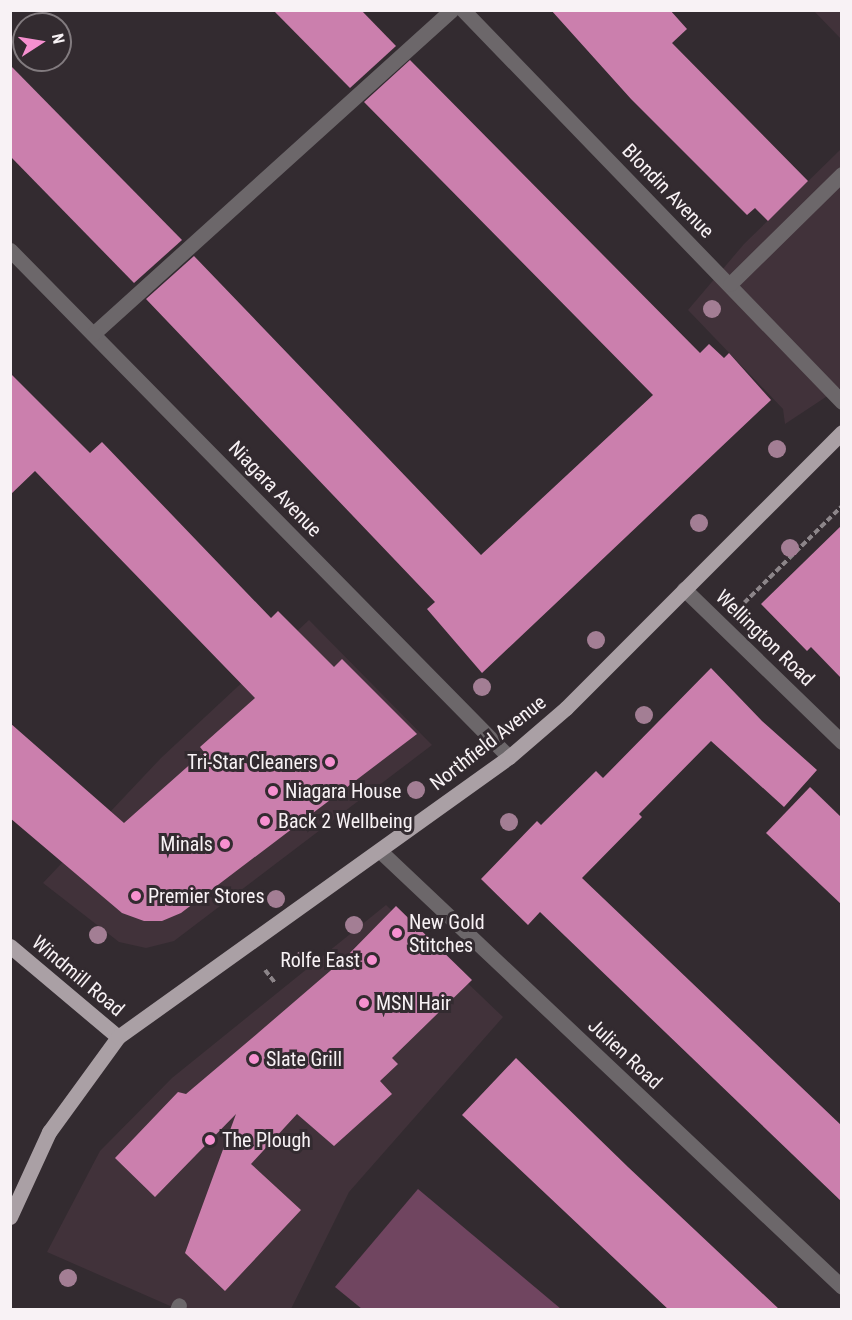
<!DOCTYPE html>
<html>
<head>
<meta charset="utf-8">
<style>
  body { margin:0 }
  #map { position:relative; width:852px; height:1320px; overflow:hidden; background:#332b30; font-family:"Roboto Condensed",sans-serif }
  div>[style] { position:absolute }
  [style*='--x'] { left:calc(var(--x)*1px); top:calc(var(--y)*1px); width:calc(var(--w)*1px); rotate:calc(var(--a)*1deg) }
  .built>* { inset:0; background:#41323a }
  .green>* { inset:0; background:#704560 }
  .building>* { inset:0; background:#cb7fad }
  .path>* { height:4px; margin-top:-2px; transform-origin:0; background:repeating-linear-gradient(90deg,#8c8589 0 6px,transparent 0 9px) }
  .minor>* { height:15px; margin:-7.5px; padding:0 7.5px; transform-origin:7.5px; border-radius:7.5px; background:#6c676a }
  .major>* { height:15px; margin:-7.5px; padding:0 7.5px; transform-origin:7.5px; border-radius:7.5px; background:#aaa0a5 }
  .trees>* { width:18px; height:18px; margin:-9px; border-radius:50%; background:#a37e94 }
  .dots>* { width:16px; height:16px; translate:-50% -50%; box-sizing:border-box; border:3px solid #332b30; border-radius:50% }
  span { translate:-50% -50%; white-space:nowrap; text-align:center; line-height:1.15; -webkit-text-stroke:6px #332b30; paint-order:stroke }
  .street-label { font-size:20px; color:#f8f2f5 }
  .poi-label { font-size:20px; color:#f8f2f5 }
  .right { translate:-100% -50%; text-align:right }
  .left { translate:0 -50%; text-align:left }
  .frame { position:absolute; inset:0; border:12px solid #f8f2f5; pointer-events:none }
  .north { position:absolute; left:12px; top:12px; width:60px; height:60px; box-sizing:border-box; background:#332b30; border:2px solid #827b7f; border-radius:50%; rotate:78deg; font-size:16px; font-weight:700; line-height:24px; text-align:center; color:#f8f2f5 }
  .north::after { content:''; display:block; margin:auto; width:21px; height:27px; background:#f690d0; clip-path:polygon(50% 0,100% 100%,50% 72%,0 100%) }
</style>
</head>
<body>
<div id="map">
  <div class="built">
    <i style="clip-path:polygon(814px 11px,841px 11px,841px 39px)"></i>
    <i style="clip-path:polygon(841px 149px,841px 387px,785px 424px,783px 409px,688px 310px,744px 244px)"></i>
    <i style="clip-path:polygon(309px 620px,432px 745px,174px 941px,146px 948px,119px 942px,43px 883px,161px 758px)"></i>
    <i style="clip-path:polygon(386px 905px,503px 1017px,349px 1192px,291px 1309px,177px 1309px,47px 1252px,100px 1151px,172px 1078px)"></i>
  </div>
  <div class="green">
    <i style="clip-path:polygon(418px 1189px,561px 1309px,362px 1309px,335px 1287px)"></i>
  </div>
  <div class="building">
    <i style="clip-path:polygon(273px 10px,361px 10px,396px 46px,350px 88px)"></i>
    <i style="clip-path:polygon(551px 10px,670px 10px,687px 29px,672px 43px,808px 181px,768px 221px,755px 208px,747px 215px,631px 99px)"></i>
    <i style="clip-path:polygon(410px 60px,700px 353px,709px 344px,724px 358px,729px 353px,771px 400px,482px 673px,427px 609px,435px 602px,146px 299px,194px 256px,481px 555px,653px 395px,364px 102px)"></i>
    <i style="clip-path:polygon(10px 65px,182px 240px,134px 283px,10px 156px)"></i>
    <i style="clip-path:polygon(10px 373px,90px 453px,102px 442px,271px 618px,278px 611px,334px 667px,342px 659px,417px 734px,181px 913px,162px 921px,144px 921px,122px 913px,10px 818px,10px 723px,124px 823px,204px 752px,200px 747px,255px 698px,35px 471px,10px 495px)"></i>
    <i style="clip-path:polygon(842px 525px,842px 679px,811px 647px,807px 651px,761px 604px)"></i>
    <i style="clip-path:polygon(711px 668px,762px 721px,817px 770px,784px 807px,711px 741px,639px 814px,642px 817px,582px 878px,842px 1126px,842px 1202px,540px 912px,528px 925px,481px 879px,537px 821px,541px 825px,596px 771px,603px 778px)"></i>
    <i style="clip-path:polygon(810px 787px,842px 818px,842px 905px,766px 833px)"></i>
    <i style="clip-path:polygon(396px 906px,472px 980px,392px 1058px,398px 1064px,380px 1081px,392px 1094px,334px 1146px,297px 1114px,251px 1164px,301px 1210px,225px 1291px,185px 1253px,236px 1114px,155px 1197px,115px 1158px,178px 1092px,186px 1094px,258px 1033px,344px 959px)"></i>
    <i style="clip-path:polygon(516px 1058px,628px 1167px,780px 1310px,669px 1310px,462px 1115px)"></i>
  </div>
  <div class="path">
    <i style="--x:744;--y:603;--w:138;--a:-44.7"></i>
    <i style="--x:265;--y:970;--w:16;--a:52"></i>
  </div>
  <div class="minor">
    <i style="--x:463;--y:10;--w:545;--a:45.97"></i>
    <i style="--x:10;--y:250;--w:711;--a:45.46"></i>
    <i style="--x:730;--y:284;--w:157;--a:-44.5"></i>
    <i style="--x:93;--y:334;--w:483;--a:-42.1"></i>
    <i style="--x:684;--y:589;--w:220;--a:44.1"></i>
    <i style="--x:380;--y:851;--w:635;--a:43.34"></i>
    <i style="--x:177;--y:1310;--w:5;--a:-68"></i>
  </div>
  <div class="major">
    <i style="--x:10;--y:946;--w:141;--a:40.1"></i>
    <i style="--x:10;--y:1217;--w:94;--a:-65.4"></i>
    <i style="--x:49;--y:1132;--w:117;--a:-54"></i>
    <i style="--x:118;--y:1037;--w:481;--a:-35.6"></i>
    <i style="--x:509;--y:757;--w:75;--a:-40.7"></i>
    <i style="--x:566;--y:708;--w:390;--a:-45"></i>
  </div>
  <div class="trees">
    <i style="left:712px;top:309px"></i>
    <i style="left:777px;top:449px"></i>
    <i style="left:699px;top:523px"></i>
    <i style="left:790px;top:548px"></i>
    <i style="left:596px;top:640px"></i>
    <i style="left:482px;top:687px"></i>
    <i style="left:644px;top:715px"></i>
    <i style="left:416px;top:790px"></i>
    <i style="left:509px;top:822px"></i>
    <i style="left:276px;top:899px"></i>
    <i style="left:354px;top:925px"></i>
    <i style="left:98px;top:935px"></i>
    <i style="left:304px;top:959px"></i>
    <i style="left:68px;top:1278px"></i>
  </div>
  <div class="dots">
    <i style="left:330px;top:762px;background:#f690d0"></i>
    <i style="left:273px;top:791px;background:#f690d0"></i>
    <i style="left:265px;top:821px;background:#f690d0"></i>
    <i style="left:225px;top:844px;background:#f690d0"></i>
    <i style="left:136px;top:896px;background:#f690d0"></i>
    <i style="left:397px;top:933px;background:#f690d0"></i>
    <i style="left:372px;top:960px;background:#f690d0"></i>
    <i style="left:364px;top:1003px;background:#f690d0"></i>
    <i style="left:254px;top:1059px;background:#f690d0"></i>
    <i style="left:210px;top:1140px;background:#f690d0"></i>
  </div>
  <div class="street-label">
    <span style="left:668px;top:191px;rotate:46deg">Blondin Avenue</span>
    <span style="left:275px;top:489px;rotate:46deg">Niagara Avenue</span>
    <span style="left:765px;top:638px;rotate:44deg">Wellington Road</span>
    <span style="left:488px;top:743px;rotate:-38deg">Northfield Avenue</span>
    <span style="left:78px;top:976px;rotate:40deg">Windmill Road</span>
    <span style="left:625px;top:1054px;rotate:43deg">Julien Road</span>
  </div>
  <div class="poi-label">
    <span class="right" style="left:318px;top:762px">Tri-Star Cleaners</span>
    <span class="left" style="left:285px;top:791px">Niagara House</span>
    <span class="left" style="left:278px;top:821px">Back 2 Wellbeing</span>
    <span class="right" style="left:213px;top:844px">Minals</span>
    <span class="left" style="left:148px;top:896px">Premier Stores</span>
    <span class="left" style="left:409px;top:934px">New Gold<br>Stitches</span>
    <span class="right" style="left:360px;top:960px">Rolfe East</span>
    <span class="left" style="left:376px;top:1003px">MSN Hair</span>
    <span class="left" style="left:266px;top:1059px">Slate Grill</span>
    <span class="left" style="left:222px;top:1140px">The Plough</span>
  </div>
  <div class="frame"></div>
  <div class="north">N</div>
</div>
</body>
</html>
